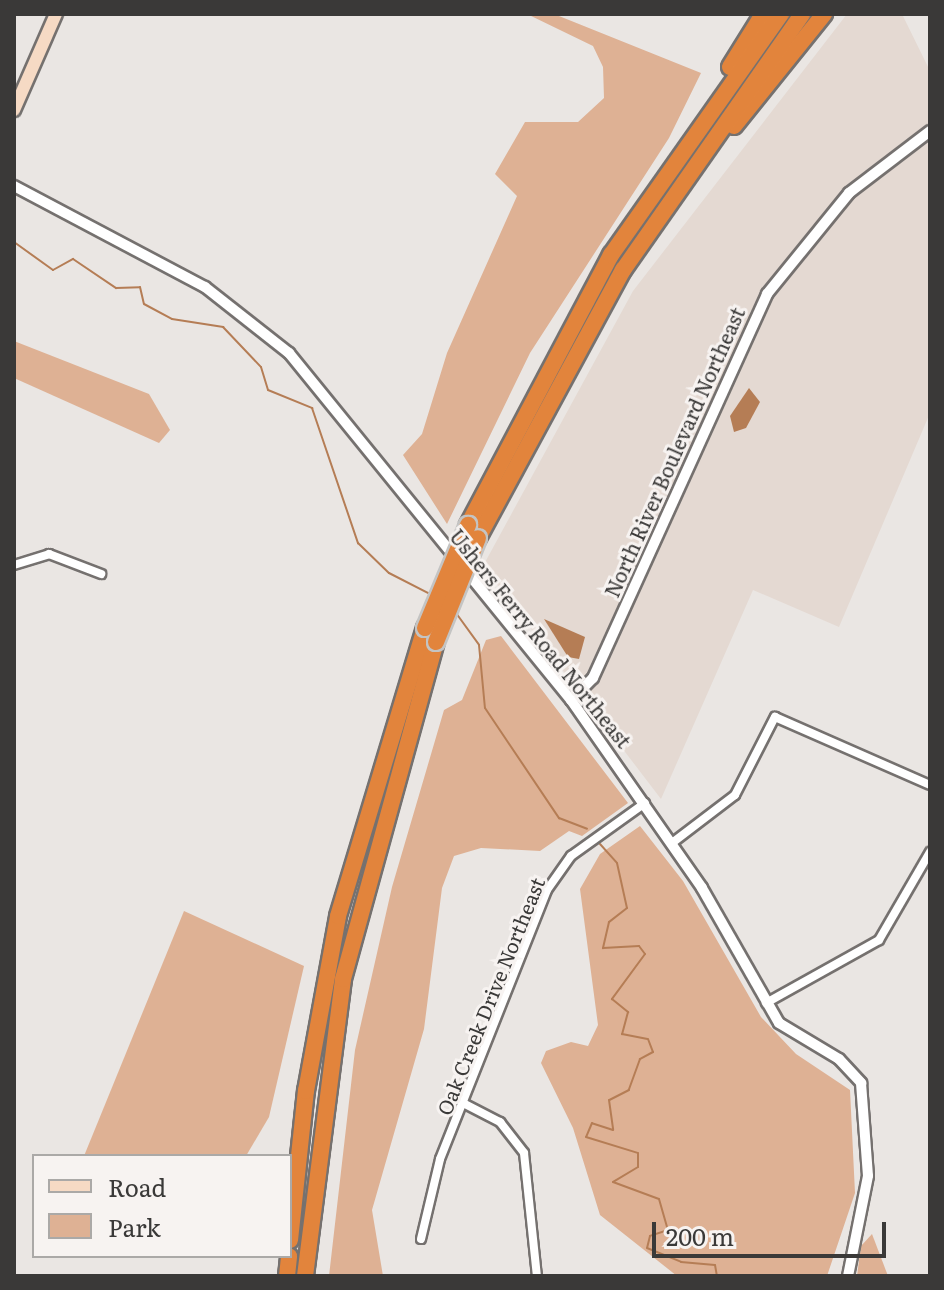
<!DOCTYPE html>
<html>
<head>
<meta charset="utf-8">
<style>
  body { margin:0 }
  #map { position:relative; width:944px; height:1290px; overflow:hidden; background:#eae6e3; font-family:Literata,serif }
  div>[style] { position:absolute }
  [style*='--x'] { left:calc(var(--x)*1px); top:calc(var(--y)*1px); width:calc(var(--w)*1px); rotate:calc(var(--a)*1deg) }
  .built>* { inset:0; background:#e4d9d2 }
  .green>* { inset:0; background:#deb194 }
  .water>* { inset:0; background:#b57d55 }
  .stream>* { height:2px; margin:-1px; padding:0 1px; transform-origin:1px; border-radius:1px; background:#b57d55 }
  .roads { filter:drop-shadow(2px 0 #75716f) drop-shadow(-2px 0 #75716f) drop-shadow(0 2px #75716f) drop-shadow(0 -2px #75716f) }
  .minor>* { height:8px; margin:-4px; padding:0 4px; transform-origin:4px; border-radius:4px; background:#fff }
  .tertiary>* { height:10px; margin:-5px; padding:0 5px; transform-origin:5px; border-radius:5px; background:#fff }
  .secondary>* { height:12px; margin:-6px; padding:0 6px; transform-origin:6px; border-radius:6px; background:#f6dac4 }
  .motorway>* { height:16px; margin:-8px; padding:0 8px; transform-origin:8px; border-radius:8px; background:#e2843c }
  .bridges { filter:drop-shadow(2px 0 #c4c4c3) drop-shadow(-2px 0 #c4c4c3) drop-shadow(0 2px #c4c4c3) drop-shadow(0 -2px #c4c4c3) }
  .motorway-bridge>* { height:16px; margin:-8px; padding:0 8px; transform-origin:8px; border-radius:8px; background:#e2843c }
  span { translate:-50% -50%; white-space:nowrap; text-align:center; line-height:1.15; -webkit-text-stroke:6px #f7f3f1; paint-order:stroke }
  .street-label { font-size:20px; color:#3a3938 }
  .frame { position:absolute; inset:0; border:16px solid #3a3938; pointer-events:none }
  .legend { position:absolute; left:32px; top:1154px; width:260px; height:104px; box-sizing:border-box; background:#f7f3f1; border:2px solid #aba9a7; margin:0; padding:10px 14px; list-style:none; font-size:24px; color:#3a3938 }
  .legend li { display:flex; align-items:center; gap:16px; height:40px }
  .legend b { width:40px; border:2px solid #aba9a7 }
  .scale { position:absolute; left:652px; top:1222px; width:234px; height:36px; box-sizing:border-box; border:4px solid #3a3938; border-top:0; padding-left:10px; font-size:24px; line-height:28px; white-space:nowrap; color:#3a3938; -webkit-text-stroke:6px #f7f3f1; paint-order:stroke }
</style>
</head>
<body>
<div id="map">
  <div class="built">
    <i style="clip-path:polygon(847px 14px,902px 14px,930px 71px,930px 413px,839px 627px,753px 590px,661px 799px,483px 566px,633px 291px)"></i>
  </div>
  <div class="green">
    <i style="clip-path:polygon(527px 14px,554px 14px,701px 73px,669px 138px,530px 353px,447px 524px,403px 455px,422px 434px,447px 353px,517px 196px,495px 174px,525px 122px,578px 122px,604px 98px,603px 67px,593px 46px)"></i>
    <i style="clip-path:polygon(14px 341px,149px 394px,170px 430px,159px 443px,14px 378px)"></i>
    <i style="clip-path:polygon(501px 636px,628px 803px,582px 836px,569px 831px,540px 851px,481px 848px,454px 856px,442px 888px,424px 1029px,372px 1210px,383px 1276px,329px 1276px,355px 1050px,392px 887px,444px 710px,462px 700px,486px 640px)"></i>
    <i style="clip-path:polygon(640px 826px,683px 881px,761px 1017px,796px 1054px,850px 1090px,855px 1193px,827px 1276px,677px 1276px,600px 1215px,573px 1128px,541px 1063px,546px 1051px,571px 1042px,588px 1046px,598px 1025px,580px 889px,600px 854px)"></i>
    <i style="clip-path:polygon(184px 911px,304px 966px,269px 1117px,246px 1156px,84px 1156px)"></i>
    <i style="clip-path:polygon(872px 1234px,888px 1276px,857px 1276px,861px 1246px)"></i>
  </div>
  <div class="water">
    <i style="clip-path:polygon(749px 388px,760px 402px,746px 428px,734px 432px,730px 416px)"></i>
    <i style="clip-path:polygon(544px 619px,585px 637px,579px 659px,568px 657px)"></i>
  </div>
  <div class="stream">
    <i style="--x:14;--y:242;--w:48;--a:35.7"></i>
    <i style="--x:53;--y:270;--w:23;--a:-29"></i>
    <i style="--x:73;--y:259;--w:52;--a:34"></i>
    <i style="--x:116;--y:288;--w:24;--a:-2"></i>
    <i style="--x:140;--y:287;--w:17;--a:77"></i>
    <i style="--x:144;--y:304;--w:32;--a:28"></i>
    <i style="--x:172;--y:319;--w:52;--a:8.9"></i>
    <i style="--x:223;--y:327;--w:55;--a:46.5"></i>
    <i style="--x:261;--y:367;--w:24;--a:73"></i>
    <i style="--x:268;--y:390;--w:48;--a:22.2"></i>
    <i style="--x:312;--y:408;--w:143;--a:71.2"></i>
    <i style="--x:358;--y:543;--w:43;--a:44.1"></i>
    <i style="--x:389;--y:573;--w:48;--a:27.1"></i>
    <i style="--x:456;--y:613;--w:39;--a:54"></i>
    <i style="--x:479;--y:645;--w:63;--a:84.6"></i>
    <i style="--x:485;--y:708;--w:133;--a:56.1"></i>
    <i style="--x:559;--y:818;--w:30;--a:21"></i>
    <i style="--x:600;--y:844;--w:25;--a:48"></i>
    <i style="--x:617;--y:863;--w:46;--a:77.5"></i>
    <i style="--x:627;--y:908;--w:23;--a:142"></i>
    <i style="--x:609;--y:922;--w:27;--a:103"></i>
    <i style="--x:603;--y:948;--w:36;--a:-3"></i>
    <i style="--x:639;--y:946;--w:10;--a:53"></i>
    <i style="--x:645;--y:954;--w:56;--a:126.3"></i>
    <i style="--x:612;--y:999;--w:21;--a:39"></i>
    <i style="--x:628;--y:1012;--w:23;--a:105"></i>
    <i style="--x:622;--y:1034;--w:26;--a:11"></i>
    <i style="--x:648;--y:1039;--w:14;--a:69"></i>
    <i style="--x:653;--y:1052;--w:15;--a:152"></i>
    <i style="--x:640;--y:1059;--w:33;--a:110"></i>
    <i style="--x:629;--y:1090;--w:22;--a:153"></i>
    <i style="--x:609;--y:1100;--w:30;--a:82"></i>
    <i style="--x:613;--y:1130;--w:22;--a:-162"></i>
    <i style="--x:592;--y:1123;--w:15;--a:113"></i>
    <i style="--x:586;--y:1137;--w:54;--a:17.1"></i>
    <i style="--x:638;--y:1153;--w:14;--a:90"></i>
    <i style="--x:638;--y:1167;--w:29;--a:149"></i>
    <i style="--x:613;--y:1182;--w:49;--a:20.3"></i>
    <i style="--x:659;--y:1199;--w:32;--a:74"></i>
    <i style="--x:668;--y:1230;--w:19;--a:162"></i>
    <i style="--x:650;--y:1236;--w:12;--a:104"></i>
    <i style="--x:647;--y:1248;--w:37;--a:22"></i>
    <i style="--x:681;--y:1262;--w:34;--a:5"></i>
    <i style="--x:715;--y:1265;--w:11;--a:80"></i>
  </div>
  <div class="roads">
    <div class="minor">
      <i style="--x:14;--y:565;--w:37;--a:-17"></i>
      <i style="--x:49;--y:554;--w:56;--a:21"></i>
      <i style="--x:672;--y:843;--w:79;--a:-37.3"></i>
      <i style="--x:735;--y:795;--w:88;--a:-62.9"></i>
      <i style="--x:775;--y:717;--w:169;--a:23.7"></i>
      <i style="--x:766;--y:1003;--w:129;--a:-29.1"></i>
      <i style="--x:879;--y:940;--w:102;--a:-59.9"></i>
      <i style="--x:463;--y:1103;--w:42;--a:27.2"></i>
      <i style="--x:500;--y:1122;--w:39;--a:52"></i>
      <i style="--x:524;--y:1153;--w:124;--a:84"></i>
      <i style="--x:421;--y:1239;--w:82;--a:-76.6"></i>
      <i style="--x:440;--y:1159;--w:289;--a:-68.3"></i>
      <i style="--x:547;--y:890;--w:42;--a:-54.8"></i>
      <i style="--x:571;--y:856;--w:91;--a:-35.6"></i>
    </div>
    <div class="tertiary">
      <i style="--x:14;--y:186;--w:216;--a:27.9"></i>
      <i style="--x:205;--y:287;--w:107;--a:38.2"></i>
      <i style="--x:289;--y:353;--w:447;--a:50.9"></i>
      <i style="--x:571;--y:700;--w:229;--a:55.1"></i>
      <i style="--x:702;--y:888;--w:155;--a:60.3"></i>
      <i style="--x:779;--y:1023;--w:70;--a:31"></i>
      <i style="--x:839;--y:1059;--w:33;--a:47"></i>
      <i style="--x:861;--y:1083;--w:93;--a:85.7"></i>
      <i style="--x:868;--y:1176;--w:102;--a:101.3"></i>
      <i style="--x:571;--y:700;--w:31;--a:-45"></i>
      <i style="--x:593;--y:678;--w:422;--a:-65.6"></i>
      <i style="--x:767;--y:294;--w:130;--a:-50.9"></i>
      <i style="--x:849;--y:193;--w:102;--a:-37.4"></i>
    </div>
    <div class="secondary">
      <i style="--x:14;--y:110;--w:105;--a:-66.4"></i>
    </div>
    <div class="motorway">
      <i style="--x:730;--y:67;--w:62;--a:-58.1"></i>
      <i style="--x:734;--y:126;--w:144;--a:-51.2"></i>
      <i style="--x:468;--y:525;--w:306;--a:-62.1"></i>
      <i style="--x:611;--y:255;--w:295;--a:-54.8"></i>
      <i style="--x:478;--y:538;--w:305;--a:-61.6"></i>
      <i style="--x:623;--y:270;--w:312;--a:-55"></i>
      <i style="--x:290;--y:1240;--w:150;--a:-83.9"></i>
      <i style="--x:306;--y:1091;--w:178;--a:-79.6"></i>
      <i style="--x:338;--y:916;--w:301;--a:-73.2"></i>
      <i style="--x:287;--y:1276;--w:20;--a:-84"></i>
      <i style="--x:305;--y:1276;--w:299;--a:-82.7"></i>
      <i style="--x:343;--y:979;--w:350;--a:-74.6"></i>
    </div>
  </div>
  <div class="bridges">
    <div class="motorway-bridge">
      <i style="--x:425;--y:628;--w:112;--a:-67.3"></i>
      <i style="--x:436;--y:642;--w:112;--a:-68"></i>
    </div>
  </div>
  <div class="street-label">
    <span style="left:674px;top:452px;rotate:-66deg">North River Boulevard Northeast</span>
    <span style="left:541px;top:638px;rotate:51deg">Ushers Ferry Road Northeast</span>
    <span style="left:490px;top:996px;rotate:-68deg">Oak Creek Drive Northeast</span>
  </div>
  <div class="frame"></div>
  <ul class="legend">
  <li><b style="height:10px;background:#f6dac4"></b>Road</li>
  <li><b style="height:22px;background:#deb194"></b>Park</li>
  </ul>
  <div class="scale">200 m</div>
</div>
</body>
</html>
